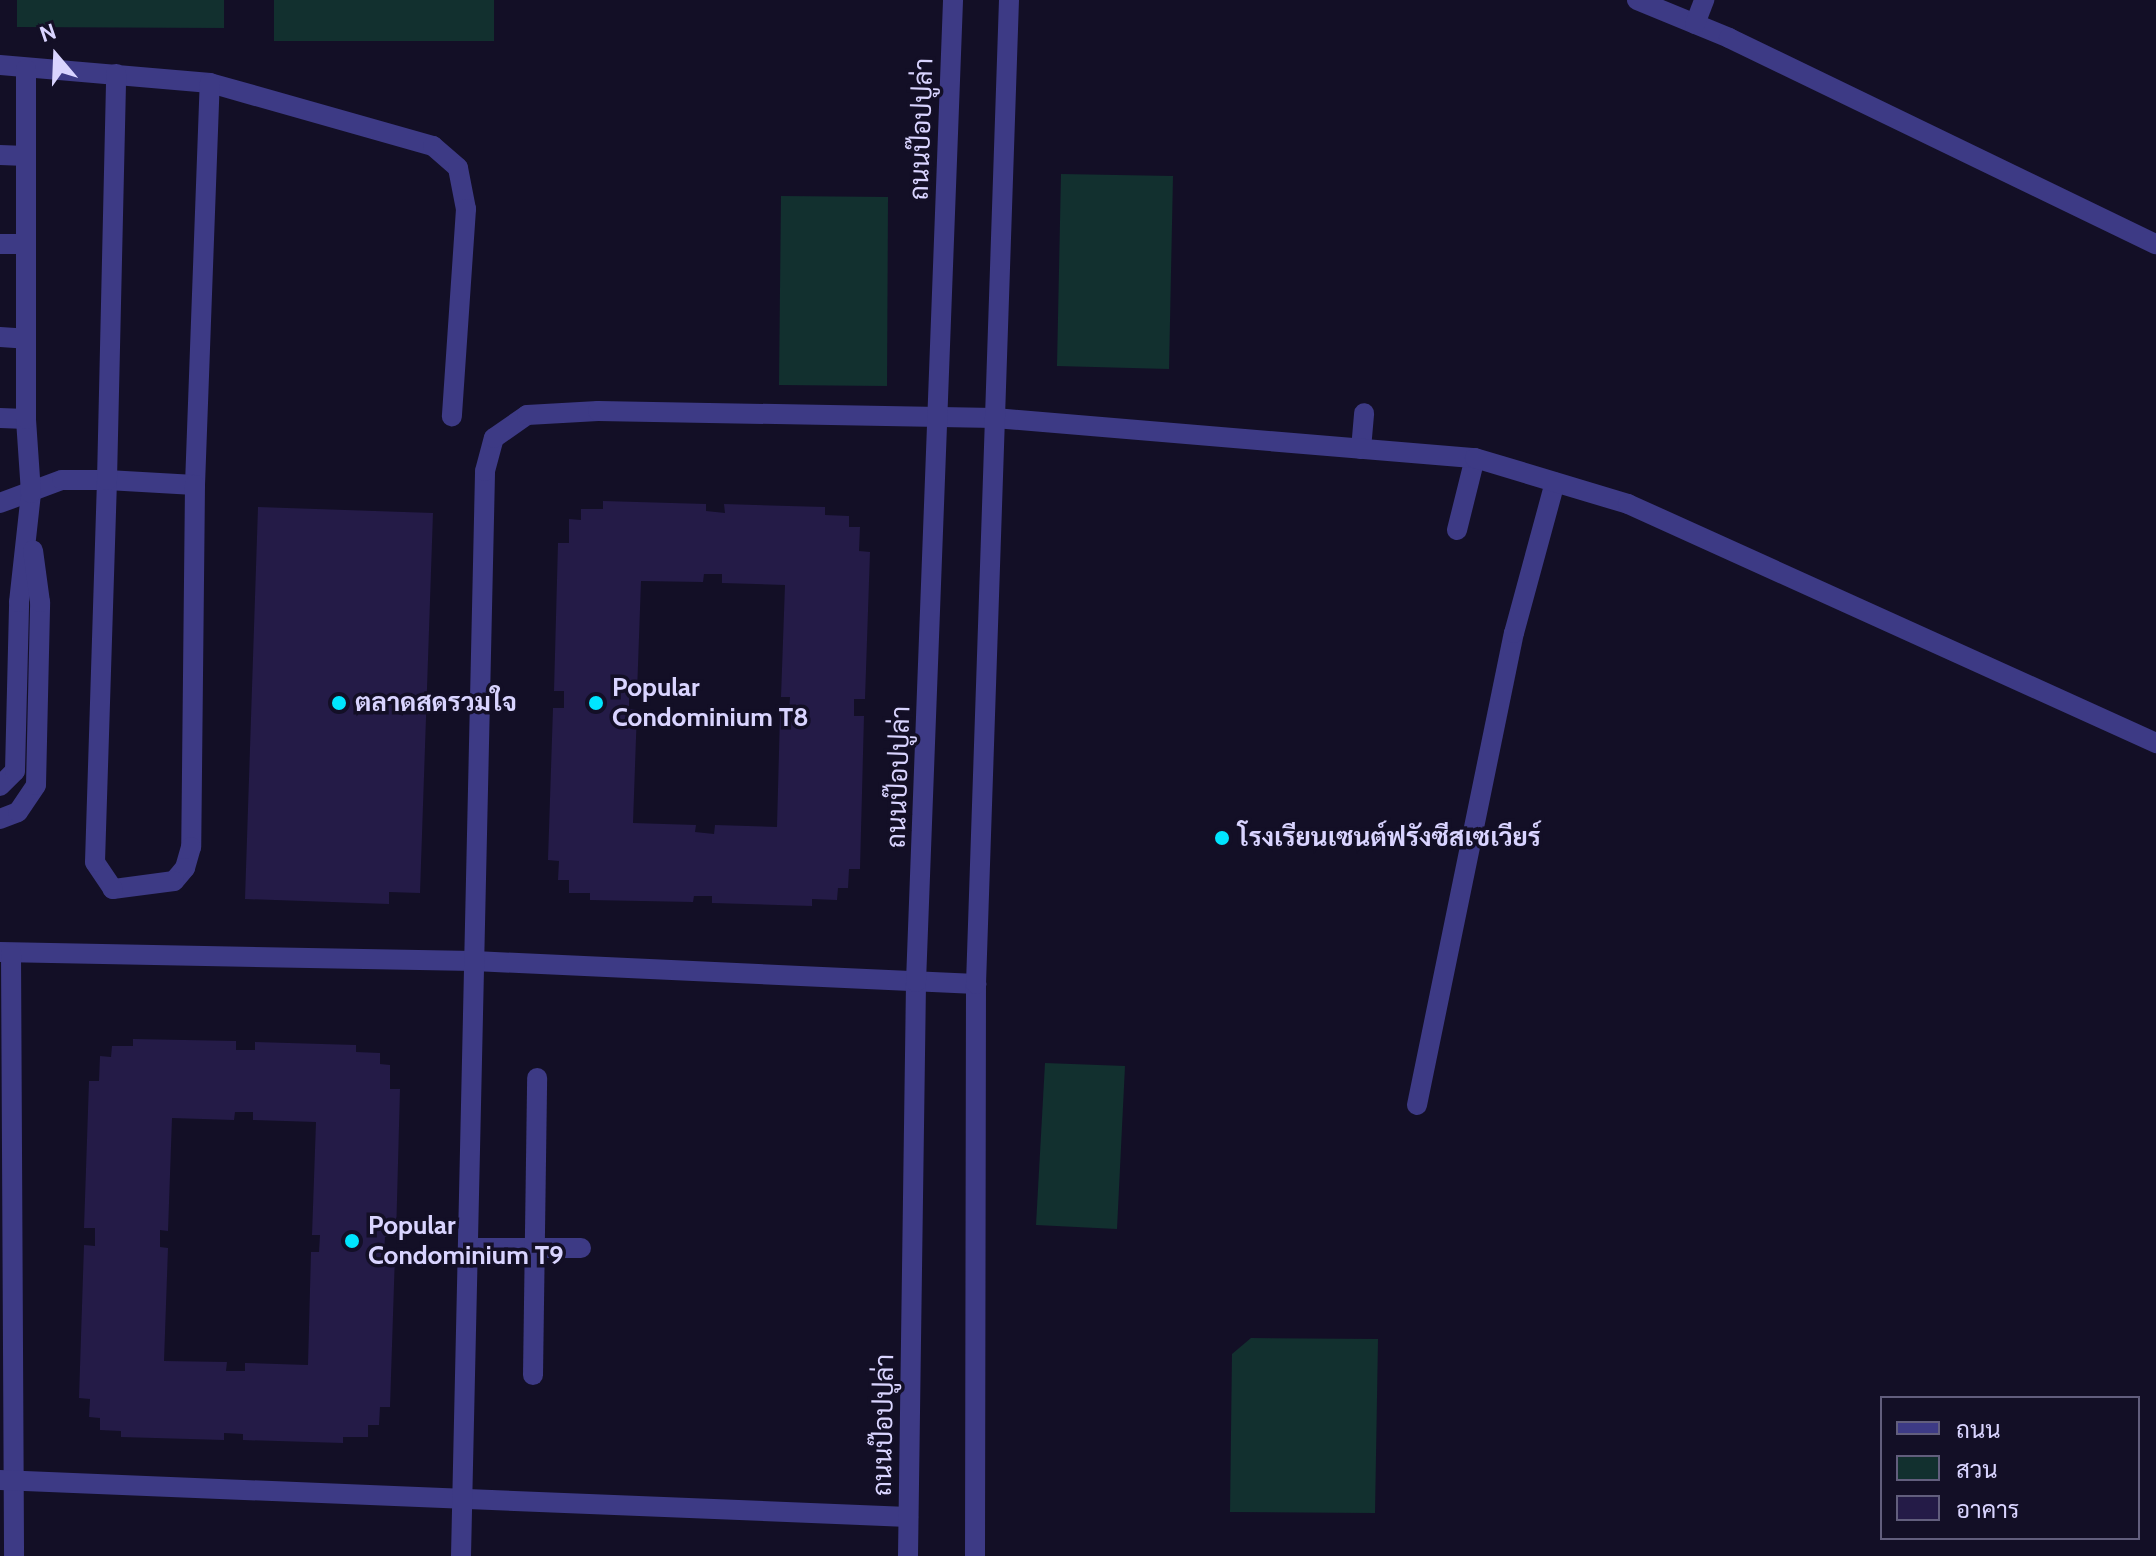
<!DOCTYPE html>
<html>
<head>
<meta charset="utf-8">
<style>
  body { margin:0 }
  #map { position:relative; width:2156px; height:1556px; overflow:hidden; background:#130f26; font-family:Cabin,Sarabun,sans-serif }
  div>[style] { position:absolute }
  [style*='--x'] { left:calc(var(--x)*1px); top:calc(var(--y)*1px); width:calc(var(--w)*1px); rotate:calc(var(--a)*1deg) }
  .green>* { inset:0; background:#12302f }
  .building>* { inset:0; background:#241b47 }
  .minor>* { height:20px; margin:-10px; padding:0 10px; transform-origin:10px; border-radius:10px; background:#3d3a85 }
  .dots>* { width:22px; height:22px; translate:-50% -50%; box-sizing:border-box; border:4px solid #130f26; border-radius:50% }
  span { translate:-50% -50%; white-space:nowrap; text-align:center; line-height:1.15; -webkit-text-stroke:7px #130f26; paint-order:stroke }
  .street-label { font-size:26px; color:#d9d4ff }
  .poi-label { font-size:26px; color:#d9d4ff; font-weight:700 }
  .left { translate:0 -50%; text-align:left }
  .legend { position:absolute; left:1880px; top:1396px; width:260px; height:144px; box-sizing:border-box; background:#130f26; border:2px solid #625e7d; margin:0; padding:10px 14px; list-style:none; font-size:24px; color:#d9d4ff }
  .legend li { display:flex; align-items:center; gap:16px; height:40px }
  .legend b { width:40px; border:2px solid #625e7d }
  .north { position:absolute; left:16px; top:16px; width:80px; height:80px; -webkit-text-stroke:6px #130f26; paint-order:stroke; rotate:341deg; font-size:22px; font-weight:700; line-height:32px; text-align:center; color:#d9d4ff }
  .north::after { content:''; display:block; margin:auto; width:28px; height:36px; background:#d9d4ff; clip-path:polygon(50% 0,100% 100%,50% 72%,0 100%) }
</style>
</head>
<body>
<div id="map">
  <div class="green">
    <i style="clip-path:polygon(17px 0,224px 0,224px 28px,17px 27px)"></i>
    <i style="clip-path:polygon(274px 0,494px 0,494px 41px,274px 41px)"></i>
    <i style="clip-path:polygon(1061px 174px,1173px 176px,1169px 369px,1057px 366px)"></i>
    <i style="clip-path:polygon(781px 196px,888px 197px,887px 386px,779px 385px)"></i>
    <i style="clip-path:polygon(1045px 1063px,1125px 1066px,1117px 1229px,1036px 1225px)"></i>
    <i style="clip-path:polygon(1251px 1338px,1378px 1339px,1375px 1513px,1230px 1512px,1232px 1354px)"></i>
  </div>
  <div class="building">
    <i style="clip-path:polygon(evenodd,603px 501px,706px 504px,706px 511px,725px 513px,724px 504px,825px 507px,825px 515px,849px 516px,849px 527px,860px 527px,859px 551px,870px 552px,865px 699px,854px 699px,854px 716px,864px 716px,860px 869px,849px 869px,848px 888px,838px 888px,837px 900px,812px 899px,812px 906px,712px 903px,712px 896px,694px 896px,693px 902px,590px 900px,590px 893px,569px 893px,569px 880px,558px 880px,559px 861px,548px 860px,553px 708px,564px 708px,564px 691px,554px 691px,558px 543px,569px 543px,569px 519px,581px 520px,581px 509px,603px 509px,603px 501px,704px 574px,722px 574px,722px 583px,785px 585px,781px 697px,790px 697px,789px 714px,780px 714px,777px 827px,715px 825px,714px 834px,695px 832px,696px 825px,633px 823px,637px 710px,629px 709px,629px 693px,637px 693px,641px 581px,703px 582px,704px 574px)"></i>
    <i style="clip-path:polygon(258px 507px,433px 513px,420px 893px,389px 892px,389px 904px,245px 899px)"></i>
    <i style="clip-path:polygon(evenodd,133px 1039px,236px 1041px,236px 1050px,255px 1050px,255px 1042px,356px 1045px,356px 1052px,380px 1053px,380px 1064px,390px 1065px,390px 1089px,400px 1089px,396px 1237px,385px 1237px,384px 1253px,395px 1254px,390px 1407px,380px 1407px,379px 1425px,368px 1425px,368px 1437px,343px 1437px,343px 1443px,243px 1440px,243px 1434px,224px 1433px,224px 1440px,121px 1437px,121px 1431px,100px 1430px,100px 1418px,89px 1417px,90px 1399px,79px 1398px,84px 1245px,95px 1246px,95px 1228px,84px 1228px,89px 1081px,99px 1081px,100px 1056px,111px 1057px,112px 1046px,133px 1046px,133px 1039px,235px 1112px,253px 1112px,253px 1120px,316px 1122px,312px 1235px,320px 1235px,319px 1252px,311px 1252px,308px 1365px,245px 1363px,245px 1371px,226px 1371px,227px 1362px,164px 1361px,168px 1248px,160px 1247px,160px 1230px,168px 1231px,172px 1118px,234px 1120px,235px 1112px)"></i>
  </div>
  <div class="minor">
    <i style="--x:1637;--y:0;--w:100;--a:22.4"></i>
    <i style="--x:1729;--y:38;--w:474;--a:25.8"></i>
    <i style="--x:1695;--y:24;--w:26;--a:-69"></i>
    <i style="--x:0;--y:65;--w:211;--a:4.9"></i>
    <i style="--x:210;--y:83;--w:232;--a:15.8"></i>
    <i style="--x:433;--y:146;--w:33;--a:41"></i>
    <i style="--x:458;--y:168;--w:42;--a:79"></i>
    <i style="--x:466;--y:209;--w:208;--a:93.9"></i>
    <i style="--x:0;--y:155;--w:26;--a:2"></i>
    <i style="--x:0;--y:244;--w:26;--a:0"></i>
    <i style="--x:0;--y:337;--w:26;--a:4"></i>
    <i style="--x:0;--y:418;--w:26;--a:2"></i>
    <i style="--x:1361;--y:449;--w:36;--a:-85"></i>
    <i style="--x:195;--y:485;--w:402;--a:-87.9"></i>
    <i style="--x:0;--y:503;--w:66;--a:-20.4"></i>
    <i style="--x:62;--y:480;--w:45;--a:0"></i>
    <i style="--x:107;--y:480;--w:88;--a:3.3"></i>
    <i style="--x:195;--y:485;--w:362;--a:90.6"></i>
    <i style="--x:191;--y:847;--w:22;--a:106"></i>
    <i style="--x:185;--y:868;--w:17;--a:130"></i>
    <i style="--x:174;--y:881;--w:62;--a:172.5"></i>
    <i style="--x:113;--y:889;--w:32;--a:-124"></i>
    <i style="--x:95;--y:862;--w:382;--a:-88.2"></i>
    <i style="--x:107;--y:480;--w:406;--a:-88.7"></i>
    <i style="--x:1457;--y:530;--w:74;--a:-76"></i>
    <i style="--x:0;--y:786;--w:21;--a:-45"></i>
    <i style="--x:15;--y:771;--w:169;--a:-88.6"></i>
    <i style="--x:19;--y:602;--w:110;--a:-83.7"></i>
    <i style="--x:31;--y:493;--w:74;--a:-93.9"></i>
    <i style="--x:26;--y:419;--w:350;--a:-90"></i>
    <i style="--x:0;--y:819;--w:19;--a:-21"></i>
    <i style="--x:18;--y:812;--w:32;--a:-56"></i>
    <i style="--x:36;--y:785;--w:183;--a:-88.7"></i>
    <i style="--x:40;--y:602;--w:52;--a:-97.7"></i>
    <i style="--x:0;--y:952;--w:474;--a:1.1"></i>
    <i style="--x:474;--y:961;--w:503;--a:2.62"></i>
    <i style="--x:11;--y:953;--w:603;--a:89.71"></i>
    <i style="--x:1417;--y:1105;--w:482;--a:-78.4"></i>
    <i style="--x:1514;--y:633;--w:156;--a:-74.8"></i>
    <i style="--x:468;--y:1248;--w:113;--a:0"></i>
    <i style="--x:533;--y:1375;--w:297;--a:-89.2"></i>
    <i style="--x:0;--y:1480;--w:909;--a:2.33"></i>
    <i style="--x:461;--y:1556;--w:1085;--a:-88.73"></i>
    <i style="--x:485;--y:471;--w:34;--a:-75"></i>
    <i style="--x:494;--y:438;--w:40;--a:-34.9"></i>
    <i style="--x:527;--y:415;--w:71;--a:-3.2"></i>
    <i style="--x:598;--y:411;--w:397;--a:1"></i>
    <i style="--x:995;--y:418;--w:482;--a:4.8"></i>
    <i style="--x:1475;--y:458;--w:160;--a:16.7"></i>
    <i style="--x:1628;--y:504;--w:580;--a:24.35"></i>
    <i style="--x:908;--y:1556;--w:574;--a:-89.2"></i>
    <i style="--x:916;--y:982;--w:983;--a:-87.84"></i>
    <i style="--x:975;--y:1556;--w:572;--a:-89.9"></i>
    <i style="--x:976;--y:984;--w:985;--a:-88.08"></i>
  </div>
  <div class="dots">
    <i style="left:339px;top:703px;background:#00e5ff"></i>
    <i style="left:596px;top:703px;background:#00e5ff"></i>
    <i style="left:1222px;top:838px;background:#00e5ff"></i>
    <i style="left:352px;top:1241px;background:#00e5ff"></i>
  </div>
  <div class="street-label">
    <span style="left:922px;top:129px;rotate:-88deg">ถนนป๊อปปูล่า</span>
    <span style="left:899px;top:777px;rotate:-88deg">ถนนป๊อปปูล่า</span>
    <span style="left:884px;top:1425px;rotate:-89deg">ถนนป๊อปปูล่า</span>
  </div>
  <div class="poi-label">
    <span class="left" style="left:612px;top:703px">Popular<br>Condominium T8</span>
    <span class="left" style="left:355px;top:703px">ตลาดสดรวมใจ</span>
    <span class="left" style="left:1238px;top:838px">โรงเรียนเซนต์ฟรังซีสเซเวียร์</span>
    <span class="left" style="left:368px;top:1241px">Popular<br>Condominium T9</span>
  </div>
  <ul class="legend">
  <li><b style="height:10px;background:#3d3a85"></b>ถนน</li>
  <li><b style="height:22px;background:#12302f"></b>สวน</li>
  <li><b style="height:22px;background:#241b47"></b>อาคาร</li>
  </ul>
  <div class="north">N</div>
</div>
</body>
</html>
